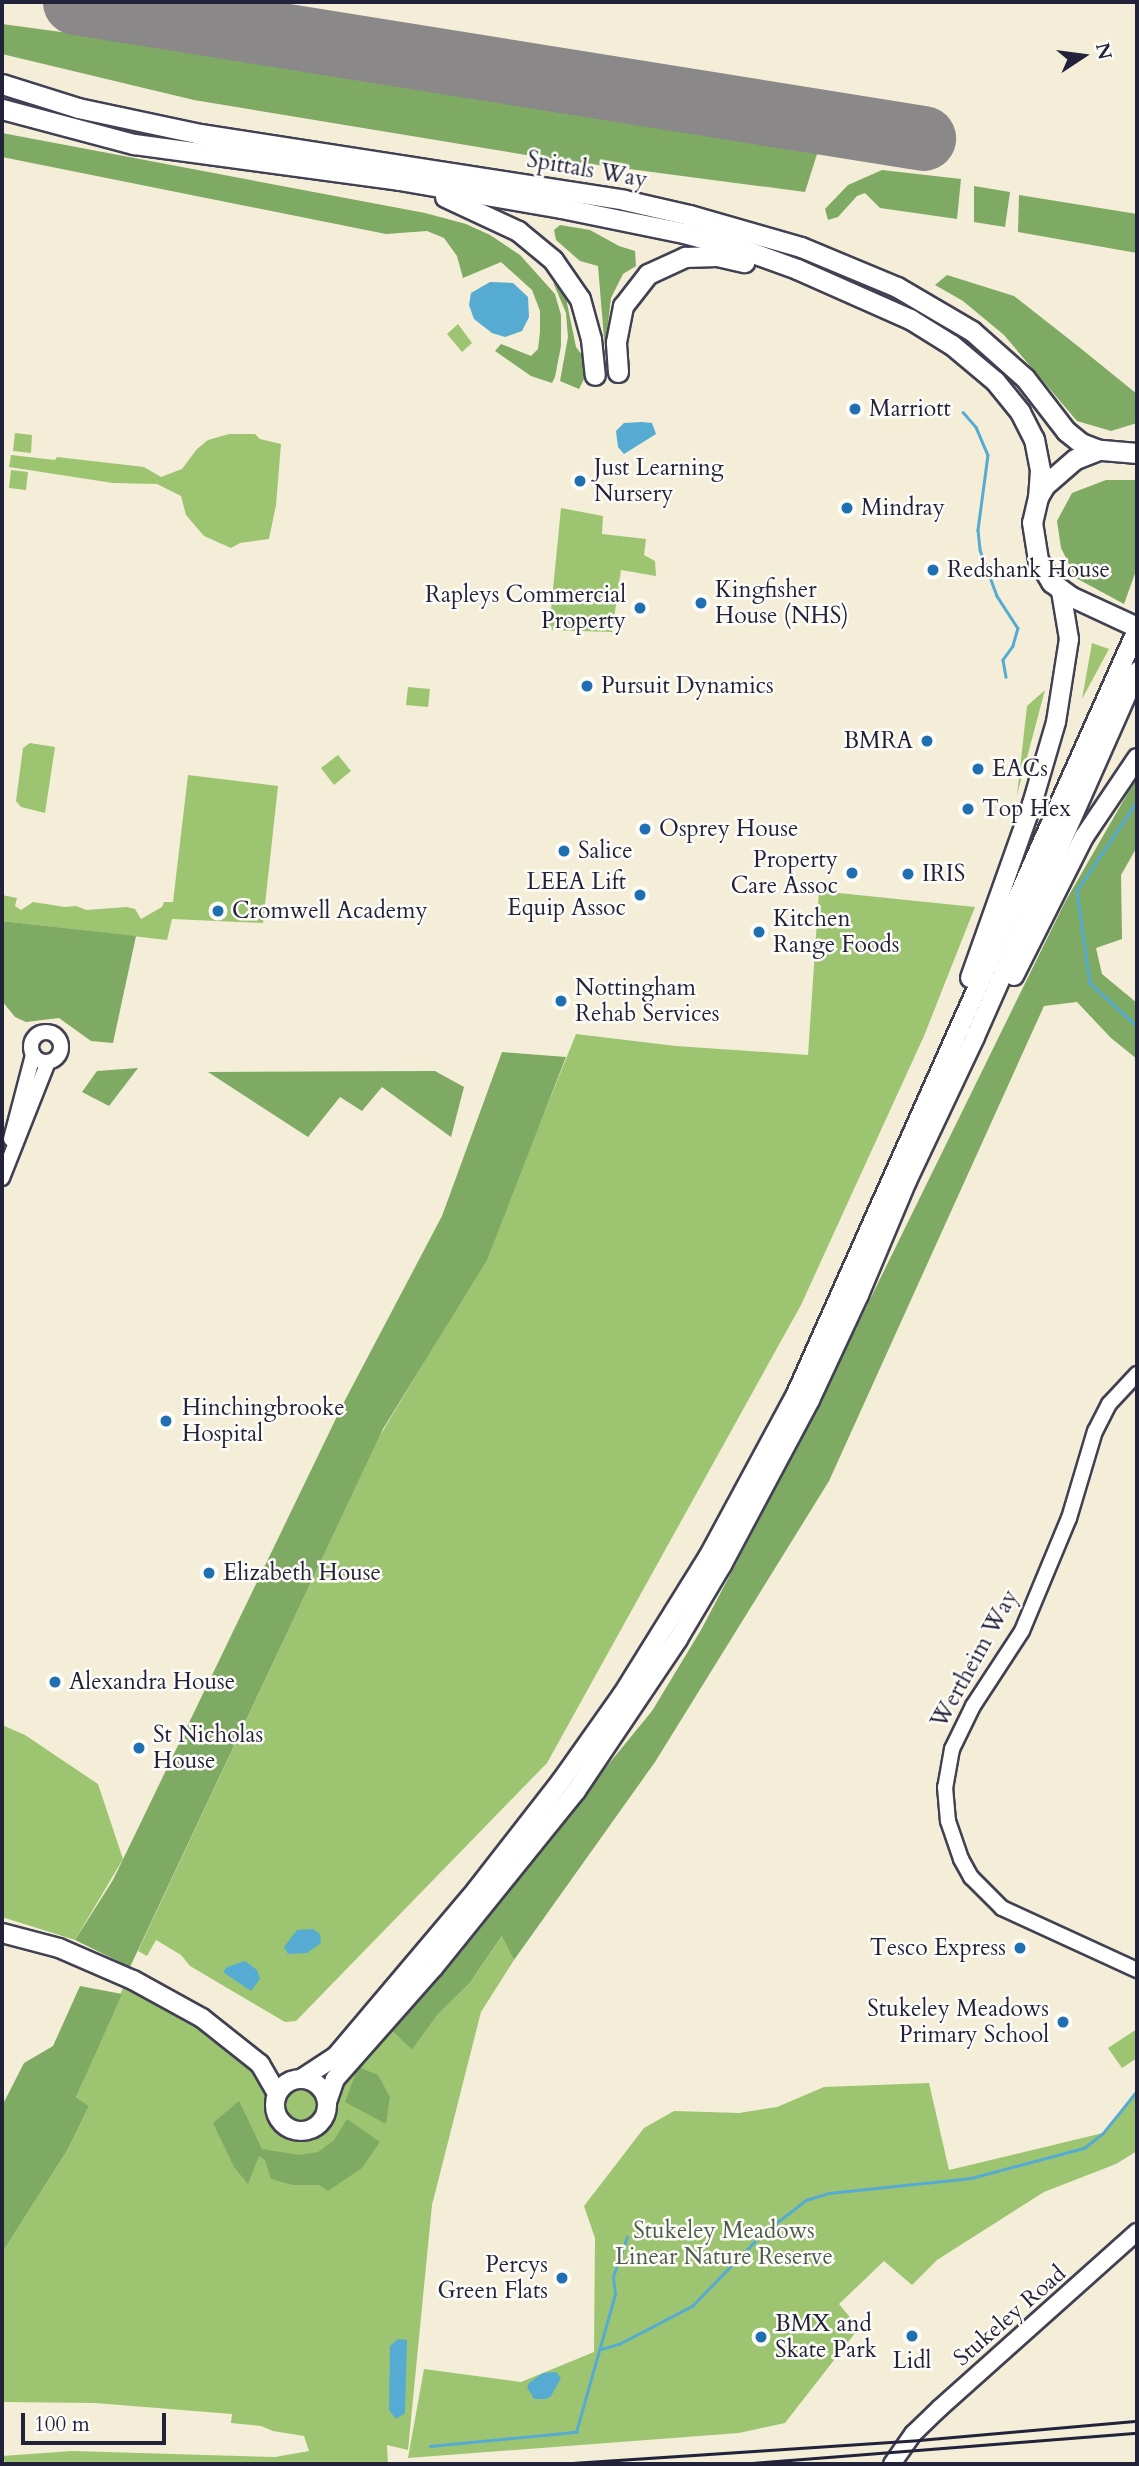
<!DOCTYPE html>
<html>
<head>
<meta charset="utf-8">
<style>
  body { margin:0 }
  #map { position:relative; width:1139px; height:2466px; overflow:hidden; background:#f4edd8; font-family:Cardo,serif }
  div>[style] { position:absolute }
  [style*='--x'] { left:calc(var(--x)*1px); top:calc(var(--y)*1px); width:calc(var(--w)*1px); rotate:calc(var(--a)*1deg) }
  .green>* { inset:0; background:#9dc571 }
  .round { border-radius:50% }
  .forest>* { inset:0; background:#7eaa63 }
  .water>* { inset:0; background:#56abd2 }
  .stream>* { height:2.5px; margin:-1.25px; padding:0 1.25px; transform-origin:1.25px; border-radius:1.25px; background:#56abd2 }
  .runway>* { height:65px; margin:-32.5px; padding:0 32.5px; transform-origin:32.5px; border-radius:32.5px; background:#8b888a }
  .roads { filter:drop-shadow(2px 0 #424053) drop-shadow(-2px 0 #424053) drop-shadow(0 2px #424053) drop-shadow(0 -2px #424053) }
  .tertiary>* { height:14px; margin:-7px; padding:0 7px; transform-origin:7px; border-radius:7px; background:#fff }
  .tertiary>.ring { margin:-7px; padding:0; box-sizing:content-box; background:none; border:14px solid #fff; border-radius:50% }
  .secondary>* { height:16px; margin:-8px; padding:0 8px; transform-origin:8px; border-radius:8px; background:#fff }
  .primary>* { height:18px; margin:-9px; padding:0 9px; transform-origin:9px; border-radius:9px; background:#fff }
  .primary>.ring { margin:-9px; padding:0; box-sizing:content-box; background:none; border:18px solid #fff; border-radius:50% }
  .trunk>* { height:19px; margin:-9.5px; padding:0 9.5px; transform-origin:9.5px; border-radius:9.5px; background:#fff }
  .rail>* { height:2.5px; margin:-1.25px; padding:0 1.25px; transform-origin:1.25px; border-radius:1.25px; background:#22223b }
  .dots>* { width:19px; height:19px; translate:-50% -50%; box-sizing:border-box; border:4px solid #fdfcf7; border-radius:50% }
  span { translate:-50% -50%; white-space:nowrap; text-align:center; line-height:1.15; -webkit-text-stroke:5px #fdfcf7; paint-order:stroke }
  .street-label { font-size:23px; color:#22223b }
  .poi-label { font-size:23px; color:#22223b }
  .left { translate:0 -50%; text-align:left }
  .right { translate:-100% -50%; text-align:right }
  .park-label { font-size:23px; color:#4d5b4e }
  .frame { position:absolute; inset:0; border:4px solid #22223b; pointer-events:none }
  .north { position:absolute; left:1048px; top:21px; width:70px; height:70px; -webkit-text-stroke:5px #fdfcf7; paint-order:stroke; rotate:77deg; font-size:19px; font-weight:700; line-height:28px; text-align:center; color:#22223b }
  .north::after { content:''; display:block; margin:auto; width:24px; height:32px; background:#22223b; clip-path:polygon(50% 0,100% 100%,50% 72%,0 100%) }
  .scale { position:absolute; left:21px; top:2413px; width:145px; height:32px; box-sizing:border-box; border:4px solid #22223b; border-top:0; padding-left:9px; font-size:21px; line-height:24px; white-space:nowrap; color:#22223b; -webkit-text-stroke:5px #fdfcf7; paint-order:stroke }
</style>
</head>
<body>
<div id="map">
  <div class="green">
    <i style="clip-path:polygon(458px 324px,472px 343px,462px 352px,447px 334px)"></i>
    <i style="clip-path:polygon(15px 433px,32px 435px,31px 453px,13px 451px)"></i>
    <i style="clip-path:polygon(229px 434px,255px 434px,260px 439px,281px 444px,276px 505px,269px 539px,240px 543px,231px 548px,204px 536px,186px 515px,181px 496px,157px 484px,113px 483px,9px 467px,11px 455px,55px 460px,57px 457px,144px 467px,161px 477px,182px 469px,197px 449px,208px 440px)"></i>
    <i style="clip-path:polygon(11px 470px,28px 472px,26px 490px,9px 488px)"></i>
    <i style="clip-path:polygon(561px 508px,603px 516px,602px 534px,646px 539px,644px 555px,655px 561px,656px 576px,621px 570px,612px 632px,549px 630px)"></i>
    <i style="clip-path:polygon(1092px 643px,1109px 649px,1082px 699px)"></i>
    <i style="clip-path:polygon(408px 687px,430px 689px,428px 707px,406px 705px)"></i>
    <i style="clip-path:polygon(1045px 690px,1017px 795px,1027px 706px)"></i>
    <i style="clip-path:polygon(30px 743px,55px 747px,45px 813px,21px 807px,16px 801px,23px 748px)"></i>
    <i style="clip-path:polygon(338px 755px,351px 771px,334px 785px,321px 768px)"></i>
    <i style="clip-path:polygon(188px 775px,278px 786px,263px 923px,172px 919px,167px 940px,2px 921px,2px 895px,17px 898px,15px 906px,21px 910px,33px 902px,65px 907px,76px 906px,86px 910px,127px 907px,135px 909px,141px 919px,162px 907px,164px 902px,173px 902px)"></i>
    <i style="clip-path:polygon(819px 891px,975px 907px,924px 1036px,801px 1305px,547px 1763px,296px 2021px,285px 2022px,190px 1966px,181px 1955px,156px 1940px,147px 1956px,138px 1951px,378px 1439px,485px 1260px,576px 1034px,676px 1046px,808px 1055px)"></i>
    <i style="clip-path:polygon(2px 1725px,25px 1735px,98px 1784px,123px 1859px,75px 1940px,2px 1917px)"></i>
    <i style="clip-path:polygon(503px 1935px,514px 1960px,481px 2012px,432px 2205px,408px 2450px,387px 2445px,388px 2464px,6px 2464px,2px 2456px,72px 2451px,275px 2457px,309px 2451px,304px 2436px,273px 2431px,261px 2426px,231px 2423px,232px 2414px,95px 2403px,2px 2402px,2px 2253px,68px 2149px,89px 2106px,76px 2097px,126px 1981px,201px 2024px,257px 2073px,264px 2087px,272px 2121px,281px 2132px,296px 2139px,311px 2137px,326px 2129px,333px 2116px,338px 2084px,391px 2030px,412px 2050px,439px 2013px,469px 1984px)"></i>
    <i style="clip-path:polygon(1137px 2029px,1137px 2058px,1122px 2068px,1108px 2048px)"></i>
    <i style="clip-path:polygon(929px 2083px,949px 2170px,1103px 2133px,1137px 2089px,1137px 2151px,1116px 2164px,1044px 2192px,937px 2260px,912px 2285px,884px 2261px,839px 2304px,859px 2328px,785px 2423px,739px 2433px,408px 2458px,424px 2369px,521px 2382px,594px 2352px,595px 2238px,584px 2206px,644px 2128px,674px 2111px,739px 2113px,777px 2107px,824px 2087px)"></i>
    <i class="round" style="left:280px;top:2084px;width:42px;height:42px"></i>
  </div>
  <div class="forest">
    <i style="clip-path:polygon(2px 24px,555px 99px,818px 151px,805px 192px,538px 157px,194px 100px,2px 54px)"></i>
    <i style="clip-path:polygon(2px 133px,425px 213px,466px 224px,490px 235px,520px 255px,555px 294px,561px 315px,561px 346px,555px 377px,552px 383px,531px 376px,495px 351px,501px 344px,531px 356px,538px 349px,540px 332px,540px 311px,532px 290px,501px 262px,463px 278px,457px 256px,444px 238px,427px 231px,386px 234px,2px 157px)"></i>
    <i style="clip-path:polygon(882px 170px,961px 179px,957px 219px,880px 208px,865px 193px,857px 196px,838px 217px,828px 220px,825px 209px,848px 185px)"></i>
    <i style="clip-path:polygon(974px 186px,1010px 192px,1005px 227px,974px 222px)"></i>
    <i style="clip-path:polygon(1019px 195px,1137px 214px,1137px 253px,1018px 232px)"></i>
    <i style="clip-path:polygon(560px 225px,590px 230px,619px 246px,635px 251px,636px 266px,623px 274px,611px 298px,605px 350px,598px 266px,580px 261px,556px 240px,554px 230px)"></i>
    <i style="clip-path:polygon(947px 275px,1014px 296px,1079px 347px,1137px 394px,1137px 423px,1111px 431px,1077px 421px,1004px 335px,963px 301px,935px 285px)"></i>
    <i style="clip-path:polygon(553px 282px,566px 298px,576px 347px,586px 360px,587px 373px,579px 389px,560px 381px,568px 337px,566px 313px)"></i>
    <i style="clip-path:polygon(1106px 480px,1137px 480px,1137px 568px,1124px 604px,1076px 578px,1061px 548px,1057px 521px,1072px 493px)"></i>
    <i style="clip-path:polygon(1137px 777px,1137px 847px,1121px 875px,1122px 939px,1096px 948px,1102px 974px,1137px 1003px,1137px 1059px,1111px 1038px,1077px 1002px,1044px 1006px,829px 1481px,655px 1762px,514px 1960px,502px 1936px,469px 1984px,439px 2013px,412px 2050px,391px 2030px,652px 1711px,701px 1630px,799px 1444px,1065px 902px)"></i>
    <i style="clip-path:polygon(2px 921px,136px 936px,113px 1043px,91px 1041px,59px 1018px,26px 1022px,15px 1017px,2px 1001px)"></i>
    <i style="clip-path:polygon(502px 1052px,566px 1057px,487px 1260px,383px 1429px,130px 1967px,75px 1940px,113px 1880px,343px 1404px,442px 1216px)"></i>
    <i style="clip-path:polygon(138px 1068px,109px 1106px,82px 1092px,97px 1071px)"></i>
    <i style="clip-path:polygon(435px 1071px,464px 1087px,451px 1137px,382px 1087px,362px 1111px,340px 1097px,308px 1137px,208px 1072px)"></i>
    <i style="clip-path:polygon(80px 1986px,122px 1994px,76px 2097px,89px 2106px,68px 2149px,2px 2253px,2px 2106px,24px 2063px,53px 2046px)"></i>
    <i style="clip-path:polygon(358px 2067px,378px 2075px,390px 2097px,386px 2124px,345px 2102px)"></i>
    <i style="clip-path:polygon(239px 2101px,262px 2149px,299px 2155px,318px 2152px,334px 2140px,347px 2119px,380px 2142px,362px 2168px,328px 2191px,319px 2185px,293px 2185px,271px 2179px,265px 2160px,259px 2156px,248px 2184px,234px 2167px,213px 2123px)"></i>
  </div>
  <div class="water">
    <i style="clip-path:polygon(490px 282px,513px 283px,528px 297px,529px 317px,522px 331px,505px 337px,492px 333px,474px 319px,469px 305px,471px 293px)"></i>
    <i style="clip-path:polygon(642px 422px,652px 423px,656px 434px,624px 454px,618px 447px,616px 431px,624px 423px)"></i>
    <i style="clip-path:polygon(313px 1929px,320px 1934px,321px 1943px,307px 1953px,288px 1954px,284px 1947px,297px 1930px)"></i>
    <i style="clip-path:polygon(245px 1961px,257px 1970px,260px 1979px,251px 1991px,223px 1972px,227px 1967px)"></i>
    <i style="clip-path:polygon(398px 2339px,407px 2340px,405px 2413px,396px 2419px,389px 2410px,390px 2346px)"></i>
    <i style="clip-path:polygon(556px 2372px,561px 2378px,551px 2396px,546px 2399px,534px 2399px,527px 2387px,529px 2383px,543px 2373px)"></i>
  </div>
  <div class="stream">
    <i style="--x:963;--y:412;--w:20;--a:49"></i>
    <i style="--x:976;--y:427;--w:30;--a:67"></i>
    <i style="--x:988;--y:455;--w:76;--a:97.6"></i>
    <i style="--x:978;--y:530;--w:20;--a:84"></i>
    <i style="--x:980;--y:550;--w:49;--a:69.7"></i>
    <i style="--x:997;--y:596;--w:38;--a:57"></i>
    <i style="--x:1018;--y:628;--w:19;--a:106"></i>
    <i style="--x:1013;--y:646;--w:17;--a:126"></i>
    <i style="--x:1003;--y:660;--w:17;--a:80"></i>
    <i style="--x:1137;--y:802;--w:107;--a:124"></i>
    <i style="--x:1077;--y:891;--w:93;--a:82"></i>
    <i style="--x:1090;--y:983;--w:64;--a:42.5"></i>
    <i style="--x:601;--y:2349;--w:19;--a:-16"></i>
    <i style="--x:619;--y:2344;--w:82;--a:-27.5"></i>
    <i style="--x:692;--y:2306;--w:100;--a:-45.8"></i>
    <i style="--x:762;--y:2234;--w:56;--a:-37.7"></i>
    <i style="--x:806;--y:2200;--w:24;--a:-17"></i>
    <i style="--x:829;--y:2193;--w:143;--a:-6"></i>
    <i style="--x:971;--y:2178;--w:117;--a:-14.9"></i>
    <i style="--x:1084;--y:2148;--w:24;--a:-38"></i>
    <i style="--x:1103;--y:2133;--w:54;--a:-51"></i>
    <i style="--x:430;--y:2446;--w:147;--a:-5.5"></i>
    <i style="--x:576;--y:2432;--w:143;--a:-74.2"></i>
    <i style="--x:615;--y:2294;--w:17;--a:-97"></i>
    <i style="--x:613;--y:2277;--w:42;--a:-70.7"></i>
  </div>
  <div class="runway">
    <i style="--x:75;--y:2;--w:859;--a:9.11"></i>
  </div>
  <div class="roads">
    <div class="tertiary">
      <i class="ring" style="left:31px;top:1032px;width:16px;height:16px"></i>
      <i style="--x:11;--y:1139;--w:87;--a:-75.3"></i>
      <i style="--x:2;--y:1178;--w:125;--a:-68.4"></i>
      <i style="--x:1137;--y:1374;--w:41;--a:133"></i>
      <i style="--x:1109;--y:1404;--w:30;--a:117"></i>
      <i style="--x:1095;--y:1431;--w:91;--a:106.6"></i>
      <i style="--x:1069;--y:1518;--w:122;--a:112.6"></i>
      <i style="--x:1022;--y:1631;--w:90;--a:123.2"></i>
      <i style="--x:973;--y:1706;--w:48;--a:116"></i>
      <i style="--x:952;--y:1749;--w:39;--a:100"></i>
      <i style="--x:945;--y:1787;--w:34;--a:85"></i>
      <i style="--x:948;--y:1821;--w:40;--a:71.1"></i>
      <i style="--x:961;--y:1859;--w:21;--a:61"></i>
      <i style="--x:971;--y:1877;--w:44;--a:45"></i>
      <i style="--x:1002;--y:1908;--w:149;--a:24.7"></i>
    </div>
    <div class="secondary">
      <i style="--x:892;--y:2464;--w:37;--a:-55"></i>
      <i style="--x:913;--y:2434;--w:37;--a:-44"></i>
      <i style="--x:940;--y:2408;--w:264;--a:-41.8"></i>
    </div>
    <div class="primary">
      <i style="--x:1014;--y:976;--w:156;--a:-63.3"></i>
      <i style="--x:1084;--y:837;--w:95;--a:-56.1"></i>
      <i style="--x:970;--y:978;--w:185;--a:-70.4"></i>
      <i style="--x:1032;--y:804;--w:85;--a:-73.7"></i>
      <i style="--x:1056;--y:722;--w:84;--a:-81.1"></i>
      <i style="--x:1069;--y:639;--w:49;--a:-99.5"></i>
      <i style="--x:2;--y:1933;--w:59;--a:14.7"></i>
      <i style="--x:59;--y:1948;--w:81;--a:23.4"></i>
      <i style="--x:133;--y:1980;--w:79;--a:28.8"></i>
      <i style="--x:202;--y:2018;--w:74;--a:38.4"></i>
      <i style="--x:260;--y:2064;--w:34;--a:60"></i>
      <i class="ring" style="left:275px;top:2079px;width:34px;height:34px"></i>
      <i style="--x:301;--y:2079;--w:42;--a:-33.3"></i>
      <i style="--x:336;--y:2056;--w:219;--a:-49.8"></i>
      <i style="--x:477;--y:1889;--w:137;--a:-52.1"></i>
      <i style="--x:561;--y:1781;--w:105;--a:-54.7"></i>
      <i style="--x:622;--y:1695;--w:163;--a:-58.1"></i>
      <i style="--x:708;--y:1557;--w:185;--a:-61.6"></i>
      <i style="--x:796;--y:1394;--w:837;--a:-65.95"></i>
      <i style="--x:327;--y:2102;--w:24;--a:-71"></i>
      <i style="--x:335;--y:2079;--w:149;--a:-48.5"></i>
      <i style="--x:434;--y:1967;--w:226;--a:-51.1"></i>
      <i style="--x:576;--y:1791;--w:183;--a:-56.1"></i>
      <i style="--x:678;--y:1639;--w:86;--a:-59.3"></i>
      <i style="--x:722;--y:1565;--w:187;--a:-61.9"></i>
      <i style="--x:810;--y:1400;--w:116;--a:-65"></i>
      <i style="--x:859;--y:1295;--w:124;--a:-67.2"></i>
      <i style="--x:907;--y:1181;--w:159;--a:-64.7"></i>
      <i style="--x:975;--y:1037;--w:400;--a:-66.1"></i>
    </div>
    <div class="trunk">
      <i style="--x:2;--y:84;--w:80;--a:17.5"></i>
      <i style="--x:78;--y:108;--w:125;--a:12"></i>
      <i style="--x:200;--y:134;--w:429;--a:8.8"></i>
      <i style="--x:624;--y:200;--w:67;--a:13"></i>
      <i style="--x:689;--y:215;--w:116;--a:15.9"></i>
      <i style="--x:801;--y:247;--w:104;--a:22.6"></i>
      <i style="--x:897;--y:287;--w:87;--a:30.4"></i>
      <i style="--x:972;--y:331;--w:71;--a:41.6"></i>
      <i style="--x:1025;--y:378;--w:67;--a:52.3"></i>
      <i style="--x:1066;--y:431;--w:19;--a:39"></i>
      <i style="--x:1081;--y:443;--w:19;--a:21"></i>
      <i style="--x:2;--y:109;--w:137;--a:14.9"></i>
      <i style="--x:134;--y:144;--w:267;--a:7.7"></i>
      <i style="--x:399;--y:180;--w:164;--a:9.8"></i>
      <i style="--x:561;--y:208;--w:126;--a:11.5"></i>
      <i style="--x:684;--y:233;--w:60;--a:15.4"></i>
      <i style="--x:742;--y:249;--w:59;--a:20"></i>
      <i style="--x:797;--y:269;--w:124;--a:23.9"></i>
      <i style="--x:910;--y:319;--w:49;--a:31.8"></i>
      <i style="--x:952;--y:345;--w:56;--a:39.9"></i>
      <i style="--x:995;--y:381;--w:40;--a:51"></i>
      <i style="--x:1020;--y:412;--w:30;--a:63"></i>
      <i style="--x:1034;--y:439;--w:32;--a:79"></i>
      <i style="--x:1040;--y:470;--w:27;--a:94"></i>
      <i style="--x:445;--y:197;--w:81;--a:25"></i>
      <i style="--x:518;--y:231;--w:45;--a:39.6"></i>
      <i style="--x:553;--y:260;--w:47;--a:55.3"></i>
      <i style="--x:580;--y:299;--w:41;--a:74.6"></i>
      <i style="--x:591;--y:339;--w:36;--a:84"></i>
      <i style="--x:618;--y:372;--w:30;--a:-94"></i>
      <i style="--x:616;--y:342;--w:37;--a:-79"></i>
      <i style="--x:623;--y:306;--w:41;--a:-52"></i>
      <i style="--x:648;--y:274;--w:41;--a:-24.7"></i>
      <i style="--x:685;--y:257;--w:32;--a:-2"></i>
      <i style="--x:717;--y:256;--w:28;--a:13"></i>
      <i style="--x:1137;--y:453;--w:38;--a:-175"></i>
      <i style="--x:1099;--y:450;--w:26;--a:159"></i>
      <i style="--x:1075;--y:459;--w:40;--a:139"></i>
      <i style="--x:1045;--y:485;--w:14;--a:120"></i>
      <i style="--x:1038;--y:497;--w:26;--a:103"></i>
      <i style="--x:1032;--y:522;--w:38;--a:81"></i>
      <i style="--x:1038;--y:560;--w:26;--a:59"></i>
      <i style="--x:1051;--y:582;--w:24;--a:36"></i>
      <i style="--x:1070;--y:596;--w:74;--a:24.8"></i>
    </div>
  </div>
  <div class="rail">
    <i style="--x:558;--y:2464;--w:362;--a:-3.8"></i>
    <i style="--x:919;--y:2440;--w:219;--a:-5"></i>
    <i style="--x:739;--y:2464;--w:399;--a:-4.5"></i>
  </div>
  <div class="dots">
    <i style="left:855px;top:409px;background:#1f6fb2"></i>
    <i style="left:580px;top:481px;background:#1f6fb2"></i>
    <i style="left:847px;top:508px;background:#1f6fb2"></i>
    <i style="left:933px;top:570px;background:#1f6fb2"></i>
    <i style="left:701px;top:603px;background:#1f6fb2"></i>
    <i style="left:640px;top:608px;background:#1f6fb2"></i>
    <i style="left:587px;top:686px;background:#1f6fb2"></i>
    <i style="left:927px;top:741px;background:#1f6fb2"></i>
    <i style="left:978px;top:769px;background:#1f6fb2"></i>
    <i style="left:968px;top:809px;background:#1f6fb2"></i>
    <i style="left:645px;top:829px;background:#1f6fb2"></i>
    <i style="left:564px;top:851px;background:#1f6fb2"></i>
    <i style="left:852px;top:873px;background:#1f6fb2"></i>
    <i style="left:908px;top:874px;background:#1f6fb2"></i>
    <i style="left:640px;top:895px;background:#1f6fb2"></i>
    <i style="left:218px;top:911px;background:#1f6fb2"></i>
    <i style="left:759px;top:932px;background:#1f6fb2"></i>
    <i style="left:561px;top:1001px;background:#1f6fb2"></i>
    <i style="left:166px;top:1421px;background:#1f6fb2"></i>
    <i style="left:209px;top:1573px;background:#1f6fb2"></i>
    <i style="left:55px;top:1682px;background:#1f6fb2"></i>
    <i style="left:139px;top:1748px;background:#1f6fb2"></i>
    <i style="left:1020px;top:1948px;background:#1f6fb2"></i>
    <i style="left:1063px;top:2022px;background:#1f6fb2"></i>
    <i style="left:562px;top:2278px;background:#1f6fb2"></i>
    <i style="left:912px;top:2336px;background:#1f6fb2"></i>
    <i style="left:761px;top:2337px;background:#1f6fb2"></i>
  </div>
  <div class="street-label">
    <span style="left:587px;top:170px;rotate:10deg">Spittals Way</span>
    <span style="left:975px;top:1659px;rotate:-61deg">Wertheim Way</span>
    <span style="left:1010px;top:2316px;rotate:-41deg">Stukeley Road</span>
  </div>
  <div class="poi-label">
    <span class="left" style="left:869px;top:409px">Marriott</span>
    <span class="left" style="left:594px;top:481px">Just Learning<br>Nursery</span>
    <span class="left" style="left:861px;top:508px">Mindray</span>
    <span class="left" style="left:947px;top:570px">Redshank House</span>
    <span class="left" style="left:715px;top:603px">Kingfisher<br>House (NHS)</span>
    <span class="right" style="left:626px;top:608px">Rapleys Commercial<br>Property</span>
    <span class="left" style="left:601px;top:686px">Pursuit Dynamics</span>
    <span class="right" style="left:913px;top:741px">BMRA</span>
    <span class="left" style="left:992px;top:769px">EACs</span>
    <span class="left" style="left:982px;top:809px">Top Hex</span>
    <span class="left" style="left:659px;top:829px">Osprey House</span>
    <span class="left" style="left:578px;top:851px">Salice</span>
    <span class="right" style="left:838px;top:873px">Property<br>Care Assoc</span>
    <span class="left" style="left:922px;top:874px">IRIS</span>
    <span class="right" style="left:626px;top:895px">LEEA Lift<br>Equip Assoc</span>
    <span class="left" style="left:232px;top:911px">Cromwell Academy</span>
    <span class="left" style="left:773px;top:932px">Kitchen<br>Range Foods</span>
    <span class="left" style="left:575px;top:1001px">Nottingham<br>Rehab Services</span>
    <span class="left" style="left:182px;top:1421px">Hinchingbrooke<br>Hospital</span>
    <span class="left" style="left:223px;top:1573px">Elizabeth House</span>
    <span class="left" style="left:69px;top:1682px">Alexandra House</span>
    <span class="left" style="left:153px;top:1748px">St Nicholas<br>House</span>
    <span class="right" style="left:1006px;top:1948px">Tesco Express</span>
    <span class="right" style="left:1049px;top:2022px">Stukeley Meadows<br>Primary School</span>
    <span class="right" style="left:548px;top:2278px">Percys<br>Green Flats</span>
    <span class="left" style="left:775px;top:2337px">BMX and<br>Skate Park</span>
    <span style="left:912px;top:2361px">Lidl</span>
  </div>
  <div class="park-label">
    <span style="left:724px;top:2244px">Stukeley Meadows<br>Linear Nature Reserve</span>
  </div>
  <div class="frame"></div>
  <div class="north">N</div>
  <div class="scale">100 m</div>
</div>
</body>
</html>
